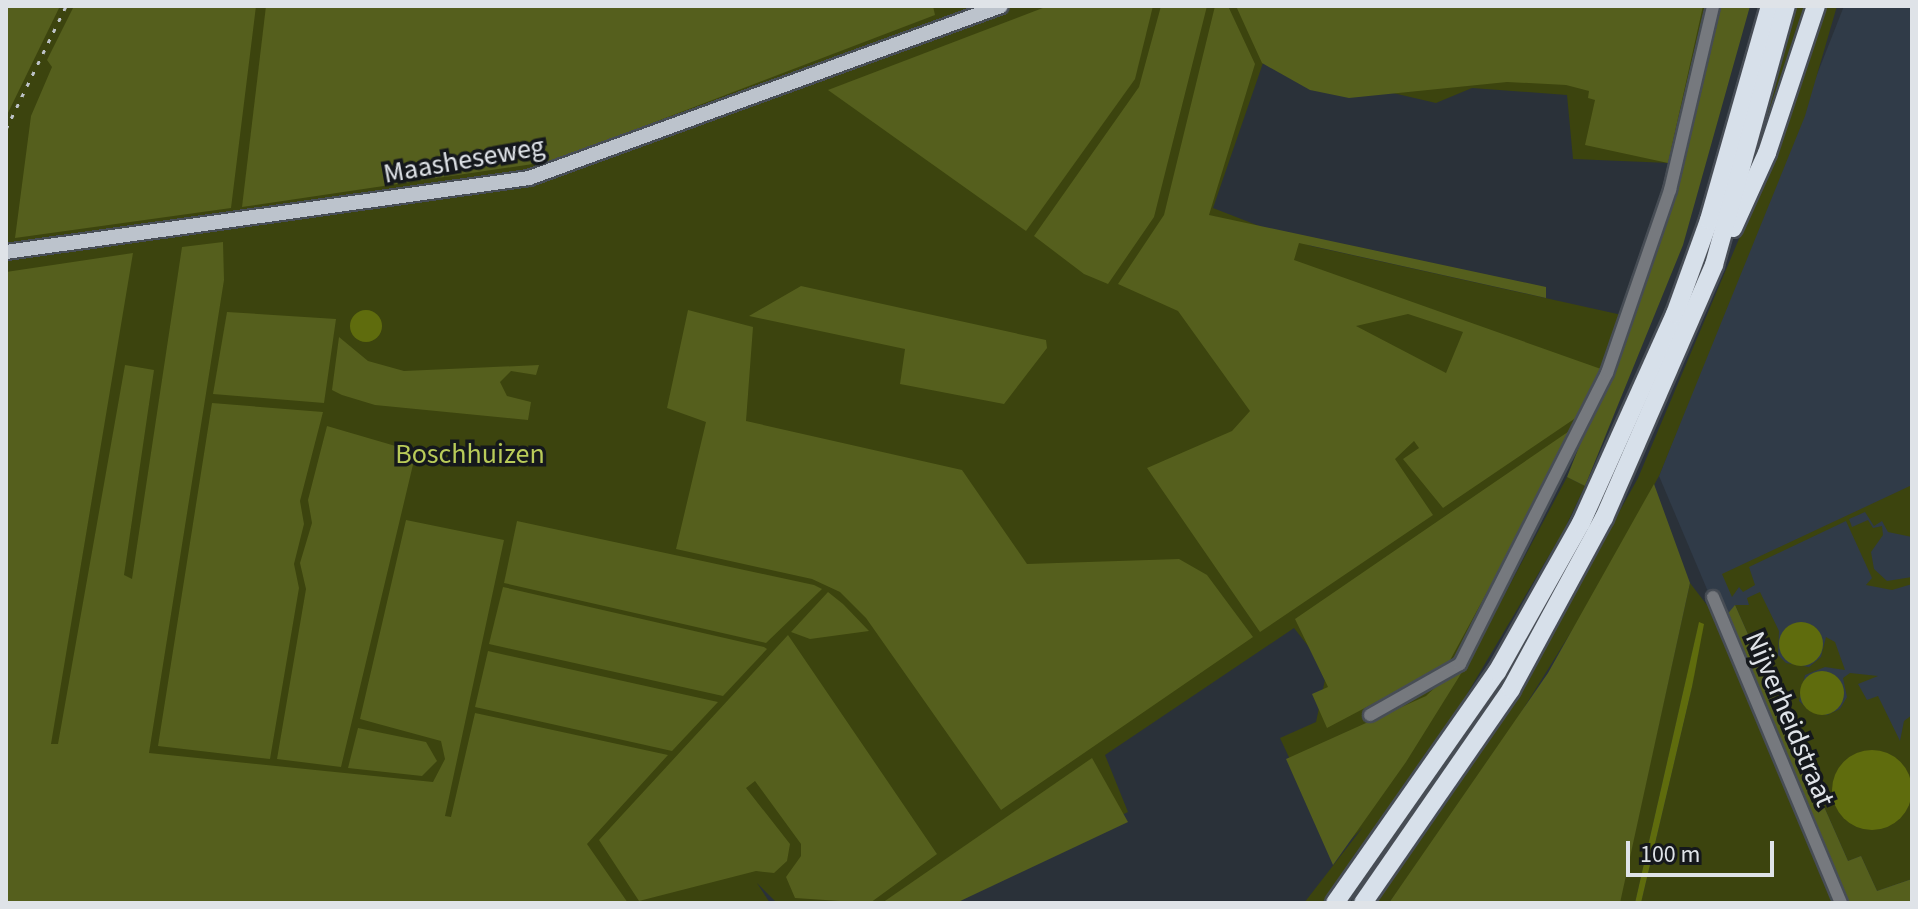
<!DOCTYPE html>
<html>
<head>
<meta charset="utf-8">
<style>
  body { margin:0 }
  #map { position:relative; width:1918px; height:909px; overflow:hidden; background:#2a3139; font-family:"Source Sans 3",sans-serif }
  div>[style] { position:absolute }
  [style*='--x'] { left:calc(var(--x)*1px); top:calc(var(--y)*1px); width:calc(var(--w)*1px); rotate:calc(var(--a)*1deg) }
  .built>* { inset:0; background:#303b48 }
  .green>* { inset:0; background:#3c440e }
  .forest>* { inset:0; background:#555f1d }
  .water>* { inset:0; background:#5f6c0d }
  .round { border-radius:50% }
  .roads { filter:drop-shadow(2px 0 #474d55) drop-shadow(-2px 0 #474d55) drop-shadow(0 2px #474d55) drop-shadow(0 -2px #474d55) }
  .minor>* { height:12px; margin:-6px; padding:0 6px; transform-origin:6px; border-radius:6px; background:#76797e }
  .major>* { height:14px; margin:-7px; padding:0 7px; transform-origin:7px; border-radius:7px; background:#bcc3cc }
  .highway>* { height:18px; margin:-9px; padding:0 9px; transform-origin:9px; border-radius:9px; background:#d7e0ea }
  .rail>* { height:3px; margin-top:-1.5px; transform-origin:0; background:repeating-linear-gradient(90deg,#bdc2c7 0 4px,transparent 0 12px) }
  span { translate:-50% -50%; white-space:nowrap; text-align:center; line-height:1.15; -webkit-text-stroke:7px #15181c; paint-order:stroke }
  .street-label { font-size:28px; color:#dfe3e8 }
  .park-label { font-size:28px; color:#b9cb59 }
  .frame { position:absolute; inset:0; border:8px solid #dfe3e8; pointer-events:none }
  .scale { position:absolute; left:1626px; top:841px; width:148px; height:36px; box-sizing:border-box; border:4px solid #dfe3e8; border-top:0; padding-left:10px; font-size:24px; line-height:28px; white-space:nowrap; color:#dfe3e8; -webkit-text-stroke:6px #15181c; paint-order:stroke }
</style>
</head>
<body>
<div id="map">
  <div class="built">
    <i style="clip-path:polygon(1844px 6px,1912px 6px,1912px 903px,1840px 903px,1659px 476px)"></i>
  </div>
  <div class="green">
    <i style="clip-path:polygon(6px 6px,1729px 6px,1694px 164px,1573px 159px,1567px 95px,1472px 88px,1436px 103px,1263px 63px,1213px 208px,1311px 246px,1622px 315px,1603px 364px,1614px 368px,1470px 660px,1567px 477px,1585px 486px,1563px 532px,1438px 743px,1322px 903px,1304px 903px,1363px 827px,1335px 856px,1280px 738px,1316px 722px,1327px 670px,1294px 628px,1105px 755px,1128px 812px,941px 903px,777px 903px,757px 883px,770px 903px,6px 903px)"></i>
    <i style="clip-path:polygon(1795px 6px,1813px 6px,1737px 215px,1766px 121px)"></i>
    <i style="clip-path:polygon(1825px 6px,1837px 6px,1805px 116px,1659px 476px,1591px 600px,1476px 785px,1389px 903px,1371px 903px,1527px 678px,1638px 478px,1774px 156px)"></i>
    <i style="clip-path:polygon(1912px 485px,1912px 537px,1888px 532px,1882px 521px,1874px 526px,1865px 512px,1849px 519px,1852px 527px,1868px 520px,1873px 528px,1882px 526px,1883px 535px,1871px 552px,1874px 569px,1887px 581px,1912px 577px,1912px 584px,1892px 590px,1866px 585px,1872px 578px,1846px 521px,1749px 567px,1755px 585px,1743px 592px,1739px 587px,1732px 597px,1722px 574px)"></i>
    <i style="clip-path:polygon(1690px 583px,1717px 618px,1836px 903px,1641px 903px,1692px 687px,1699px 623px,1635px 903px,1619px 903px)"></i>
    <i style="clip-path:polygon(1760px 592px,1779px 631px,1778px 655px,1786px 663px,1809px 667px,1821px 657px,1826px 637px,1835px 642px,1845px 670px,1825px 667px,1805px 675px,1799px 701px,1810px 711px,1827px 715px,1840px 709px,1847px 697px,1843px 678px,1850px 673px,1878px 676px,1858px 684px,1867px 700px,1878px 696px,1900px 741px,1904px 721px,1912px 715px,1912px 879px,1877px 891px,1861px 856px,1848px 861px,1735px 605px,1749px 605px,1747px 598px)"></i>
  </div>
  <div class="forest">
    <i style="clip-path:polygon(6px 6px,60px 6px,6px 117px)"></i>
    <i style="clip-path:polygon(74px 6px,256px 6px,231px 208px,15px 238px,31px 116px,52px 67px,47px 60px)"></i>
    <i style="clip-path:polygon(266px 6px,933px 6px,935px 15px,553px 161px,242px 207px)"></i>
    <i style="clip-path:polygon(1048px 6px,1153px 6px,1135px 79px,1026px 231px,828px 90px)"></i>
    <i style="clip-path:polygon(1161px 6px,1207px 6px,1154px 217px,1108px 284px,1084px 274px,1034px 236px,1139px 87px)"></i>
    <i style="clip-path:polygon(evenodd,1215px 6px,1228px 6px,1255px 64px,1209px 215px,1546px 287px,1546px 298px,1299px 243px,1294px 260px,1601px 369px,1583px 413px,1443px 508px,1403px 459px,1419px 448px,1414px 441px,1395px 459px,1433px 515px,1260px 632px,1147px 468px,1232px 431px,1250px 411px,1178px 311px,1118px 284px,1164px 215px,1215px 6px,1408px 314px,1463px 332px,1446px 373px,1356px 326px,1408px 314px)"></i>
    <i style="clip-path:polygon(1236px 6px,1703px 6px,1668px 163px,1585px 145px,1595px 100px,1588px 98px,1589px 91px,1566px 85px,1507px 82px,1349px 98px,1310px 90px,1262px 63px)"></i>
    <i style="clip-path:polygon(1717px 6px,1750px 6px,1683px 245px,1585px 486px,1567px 477px,1658px 249px)"></i>
    <i style="clip-path:polygon(223px 242px,224px 280px,149px 753px,433px 782px,445px 759px,441px 741px,360px 719px,406px 520px,504px 540px,445px 816px,451px 817px,475px 713px,668px 755px,587px 844px,628px 903px,6px 903px,6px 272px,133px 253px,51px 744px,58px 744px,125px 365px,154px 370px,124px 575px,132px 579px,182px 247px)"></i>
    <i style="clip-path:polygon(801px 286px,1046px 340px,1047px 348px,1004px 404px,900px 384px,905px 349px,749px 316px)"></i>
    <i style="clip-path:polygon(688px 310px,753px 327px,746px 421px,962px 470px,1027px 564px,1179px 559px,1207px 575px,1253px 637px,1001px 810px,866px 618px,840px 592px,812px 579px,676px 549px,706px 422px,667px 408px)"></i>
    <i style="clip-path:polygon(227px 312px,336px 319px,324px 403px,213px 394px)"></i>
    <i style="clip-path:polygon(339px 337px,368px 361px,404px 371px,539px 365px,536px 375px,511px 371px,500px 382px,507px 396px,531px 402px,528px 420px,375px 405px,342px 395px,332px 390px)"></i>
    <i style="clip-path:polygon(212px 403px,323px 412px,300px 501px,304px 524px,294px 564px,299px 588px,270px 759px,158px 746px)"></i>
    <i style="clip-path:polygon(1578px 425px,1448px 664px,1327px 728px,1312px 694px,1328px 687px,1295px 619px)"></i>
    <i style="clip-path:polygon(327px 426px,416px 452px,341px 767px,277px 759px,306px 589px,300px 563px,312px 523px,308px 500px)"></i>
    <i style="clip-path:polygon(1654px 484px,1690px 583px,1620px 903px,1389px 903px,1548px 673px)"></i>
    <i style="clip-path:polygon(517px 521px,814px 585px,822px 589px,766px 643px,504px 583px)"></i>
    <i style="clip-path:polygon(503px 587px,764px 647px,767px 649px,723px 696px,489px 644px)"></i>
    <i style="clip-path:polygon(828px 592px,843px 604px,869px 631px,810px 639px,791px 632px)"></i>
    <i style="clip-path:polygon(1735px 605px,1848px 861px,1861px 856px,1877px 891px,1912px 879px,1912px 903px,1849px 903px,1725px 617px)"></i>
    <i style="clip-path:polygon(788px 635px,937px 854px,870px 903px,795px 898px,786px 877px,801px 856px,801px 844px,755px 781px,746px 788px,790px 844px,787px 861px,774px 873px,756px 871px,639px 901px,599px 840px)"></i>
    <i style="clip-path:polygon(1477px 648px,1406px 762px,1333px 865px,1286px 759px,1426px 696px)"></i>
    <i style="clip-path:polygon(488px 651px,718px 702px,672px 751px,475px 707px)"></i>
    <i style="clip-path:polygon(358px 728px,426px 742px,437px 761px,422px 776px,348px 768px)"></i>
    <i style="clip-path:polygon(1092px 758px,1128px 822px,956px 903px,882px 903px)"></i>
  </div>
  <div class="water">
    <i class="round" style="left:350px;top:310px;width:32px;height:32px"></i>
    <i style="clip-path:polygon(1699px 622px,1704px 624px,1692px 687px,1641px 903px,1635px 903px)"></i>
    <i class="round" style="left:1779px;top:622px;width:44px;height:44px"></i>
    <i class="round" style="left:1800px;top:671px;width:44px;height:44px"></i>
    <i class="round" style="left:1832px;top:750px;width:80px;height:80px"></i>
  </div>
  <div class="roads">
    <div class="minor">
      <i style="--x:1713;--y:597;--w:332;--a:67.3"></i>
      <i style="--x:1370;--y:715;--w:103;--a:-29.5"></i>
      <i style="--x:1460;--y:664;--w:326;--a:-63.2"></i>
      <i style="--x:1607;--y:373;--w:194;--a:-71"></i>
      <i style="--x:1670;--y:190;--w:189;--a:-76.8"></i>
    </div>
    <div class="major">
      <i style="--x:6;--y:252;--w:528;--a:-8.05"></i>
      <i style="--x:529;--y:178;--w:502;--a:-20.02"></i>
    </div>
    <div class="highway">
      <i style="--x:1733;--y:228;--w:82;--a:-65.6"></i>
      <i style="--x:1767;--y:153;--w:155;--a:-71.6"></i>
      <i style="--x:1335;--y:903;--w:282;--a:-55"></i>
      <i style="--x:1497;--y:672;--w:171;--a:-60.6"></i>
      <i style="--x:1581;--y:523;--w:229;--a:-65.8"></i>
      <i style="--x:1675;--y:314;--w:100;--a:-70.1"></i>
      <i style="--x:1709;--y:220;--w:223;--a:-74.1"></i>
      <i style="--x:1363;--y:903;--w:260;--a:-55.3"></i>
      <i style="--x:1511;--y:689;--w:195;--a:-61.5"></i>
      <i style="--x:1604;--y:518;--w:276;--a:-66.5"></i>
      <i style="--x:1714;--y:265;--w:269;--a:-74.5"></i>
    </div>
  </div>
  <div class="rail">
    <i style="--x:6;--y:129;--w:137;--a:-64"></i>
  </div>
  <div class="street-label">
    <span style="left:464px;top:160px;rotate:-10deg">Maasheseweg</span>
    <span style="left:1790px;top:719px;rotate:67deg">Nijverheidstraat</span>
  </div>
  <div class="park-label">
    <span style="left:470px;top:454px">Boschhuizen</span>
  </div>
  <div class="frame"></div>
  <div class="scale">100 m</div>
</div>
</body>
</html>
